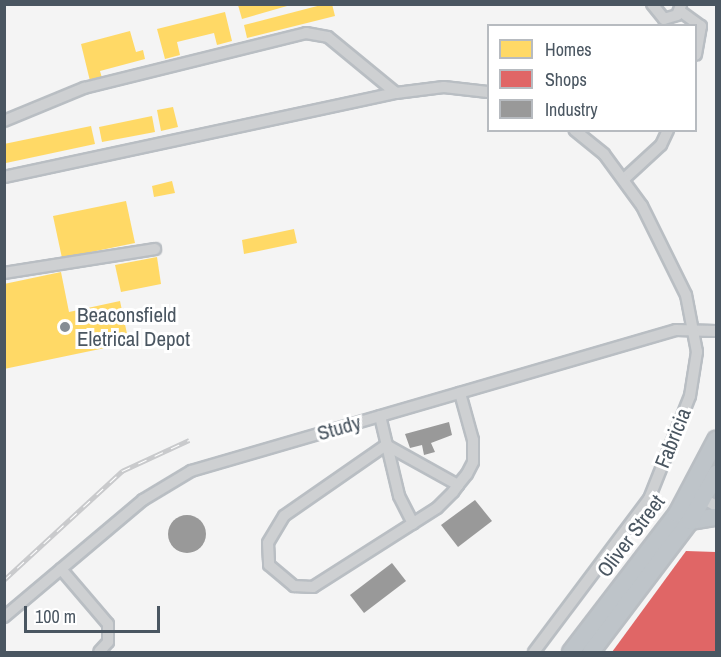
<!DOCTYPE html>
<html>
<head>
<meta charset="utf-8">
<style>
  body { margin:0 }
  #map { position:relative; width:721px; height:657px; overflow:hidden; background:#f4f4f4; font-family:"Archivo Narrow",sans-serif }
  div>[style] { position:absolute }
  [style*='--x'] { left:calc(var(--x)*1px); top:calc(var(--y)*1px); width:calc(var(--w)*1px); rotate:calc(var(--a)*1deg) }
  .homes>* { inset:0; background:#ffd966 }
  .shops>* { inset:0; background:#e06666 }
  .industry>* { inset:0; background:#999 }
  .round { border-radius:50% }
  .roads { filter:drop-shadow(2px 0 #b9bec3) drop-shadow(-2px 0 #b9bec3) drop-shadow(0 2px #b9bec3) drop-shadow(0 -2px #b9bec3) }
  .minor>* { height:10px; margin:-5px; padding:0 5px; transform-origin:5px; border-radius:5px; background:#ced0d2 }
  .highway>* { height:16px; margin:-8px; padding:0 8px; transform-origin:8px; border-radius:8px; background:#bec4c9 }
  .rail>* { height:5px; margin-top:-2.5px; transform-origin:0; background:repeating-linear-gradient(90deg,#fff 0 9px,#c9cacc 0 18px); box-sizing:border-box; border-block:2px solid #c9cacc }
  .dots>* { width:16px; height:16px; translate:-50% -50%; box-sizing:border-box; border:3px solid #fff; border-radius:50% }
  span { translate:-50% -50%; white-space:nowrap; text-align:center; line-height:1.15; -webkit-text-stroke:6px #fff; paint-order:stroke }
  .poi-label { font-size:21px; color:#4a5661 }
  .left { translate:0 -50%; text-align:left }
  .street-label { font-size:21px; color:#4a5661 }
  .frame { position:absolute; inset:0; border:6px solid #4a5661; pointer-events:none }
  .legend { position:absolute; left:487px; top:24px; width:210px; height:108px; box-sizing:border-box; background:#fff; border:2px solid #b7bbc0; margin:0; padding:8px 10px; list-style:none; font-size:18px; color:#4a5661 }
  .legend li { display:flex; align-items:center; gap:12px; height:30px }
  .legend b { width:30px; border:2px solid #b7bbc0 }
  .scale { position:absolute; left:24px; top:606px; width:136px; height:27px; box-sizing:border-box; border:3px solid #4a5661; border-top:0; padding-left:8px; font-size:18px; line-height:21px; white-space:nowrap; color:#4a5661; -webkit-text-stroke:4px #fff; paint-order:stroke }
</style>
</head>
<body>
<div id="map">
  <div class="homes">
    <i style="clip-path:polygon(294px 4px,242px 19px,238px 5px,241px 4px)"></i>
    <i style="clip-path:polygon(325px 4px,332px 4px,335px 16px,247px 38px,244px 25px)"></i>
    <i style="clip-path:polygon(225px 12px,232px 41px,217px 45px,214px 33px,177px 42px,180px 55px,165px 59px,157px 29px)"></i>
    <i style="clip-path:polygon(130px 31px,136px 52px,143px 50px,145px 59px,100px 71px,102px 78px,90px 81px,81px 44px)"></i>
    <i style="clip-path:polygon(173px 107px,178px 127px,161px 131px,157px 110px)"></i>
    <i style="clip-path:polygon(152px 116px,155px 132px,102px 142px,99px 127px)"></i>
    <i style="clip-path:polygon(91px 126px,95px 144px,6px 163px,4px 144px)"></i>
    <i style="clip-path:polygon(172px 181px,175px 193px,154px 197px,152px 186px)"></i>
    <i style="clip-path:polygon(126px 201px,135px 243px,62px 258px,53px 216px)"></i>
    <i style="clip-path:polygon(294px 229px,297px 243px,244px 254px,242px 240px)"></i>
    <i style="clip-path:polygon(157px 257px,161px 284px,121px 292px,115px 265px)"></i>
    <i style="clip-path:polygon(61px 272px,69px 312px,120px 301px,129px 343px,4px 369px,4px 284px)"></i>
  </div>
  <div class="shops">
    <i style="clip-path:polygon(686px 551px,716px 552px,716px 652px,612px 652px)"></i>
  </div>
  <div class="industry">
    <i style="clip-path:polygon(449px 422px,452px 435px,431px 443px,435px 452px,424px 455px,422px 445px,410px 448px,405px 434px)"></i>
    <i style="clip-path:polygon(475px 500px,492px 521px,458px 547px,441px 525px)"></i>
    <i class="round" style="left:168px;top:515px;width:38px;height:38px"></i>
    <i style="clip-path:polygon(392px 563px,406px 581px,364px 613px,350px 595px)"></i>
  </div>
  <div class="roads">
    <div class="minor">
      <i style="--x:652;--y:4;--w:19;--a:51"></i>
      <i style="--x:664;--y:19;--w:14;--a:-17"></i>
      <i style="--x:677;--y:15;--w:11;--a:-68"></i>
      <i style="--x:680;--y:11;--w:26;--a:36"></i>
      <i style="--x:701;--y:26;--w:29;--a:100"></i>
      <i style="--x:4;--y:121;--w:87;--a:-22.4"></i>
      <i style="--x:84;--y:88;--w:229;--a:-13.9"></i>
      <i style="--x:306;--y:33;--w:22;--a:10"></i>
      <i style="--x:328;--y:37;--w:88;--a:39.5"></i>
      <i style="--x:4;--y:177;--w:401;--a:-12.1"></i>
      <i style="--x:396;--y:93;--w:48;--a:-7.1"></i>
      <i style="--x:444;--y:87;--w:44;--a:6.5"></i>
      <i style="--x:624;--y:179;--w:50;--a:-42.6"></i>
      <i style="--x:661;--y:145;--w:17;--a:-65"></i>
      <i style="--x:4;--y:273;--w:153;--a:-9"></i>
      <i style="--x:380;--y:416;--w:82;--a:76.6"></i>
      <i style="--x:399;--y:496;--w:31;--a:63"></i>
      <i style="--x:458;--y:485;--w:82;--a:-150.9"></i>
      <i style="--x:386;--y:445;--w:124;--a:145.2"></i>
      <i style="--x:284;--y:516;--w:31;--a:121"></i>
      <i style="--x:268;--y:543;--w:22;--a:87"></i>
      <i style="--x:269;--y:565;--w:33;--a:40"></i>
      <i style="--x:294;--y:586;--w:19;--a:3"></i>
      <i style="--x:313;--y:587;--w:147;--a:-32.5"></i>
      <i style="--x:437;--y:508;--w:23;--a:-45"></i>
      <i style="--x:453;--y:492;--w:9;--a:-54"></i>
      <i style="--x:458;--y:485;--w:14;--a:-51"></i>
      <i style="--x:467;--y:474;--w:13;--a:-63"></i>
      <i style="--x:473;--y:462;--w:22;--a:-90"></i>
      <i style="--x:473;--y:440;--w:49;--a:-105.5"></i>
      <i style="--x:699;--y:496;--w:20;--a:30"></i>
      <i style="--x:61;--y:569;--w:72;--a:49.5"></i>
      <i style="--x:108;--y:624;--w:18;--a:90"></i>
      <i style="--x:108;--y:642;--w:13;--a:132"></i>
      <i style="--x:4;--y:617;--w:182;--a:-40.1"></i>
      <i style="--x:143;--y:500;--w:56;--a:-31.1"></i>
      <i style="--x:191;--y:471;--w:505;--a:-16.21"></i>
      <i style="--x:676;--y:330;--w:40;--a:1.4"></i>
      <i style="--x:534;--y:652;--w:191;--a:-53.1"></i>
      <i style="--x:649;--y:499;--w:111;--a:-68.3"></i>
      <i style="--x:690;--y:396;--w:45;--a:-81"></i>
      <i style="--x:697;--y:352;--w:58;--a:-100.9"></i>
      <i style="--x:686;--y:295;--w:99;--a:-116.3"></i>
      <i style="--x:642;--y:206;--w:64;--a:-126.2"></i>
      <i style="--x:604;--y:154;--w:38;--a:-141"></i>
    </div>
    <div class="highway">
      <i style="--x:690;--y:521;--w:26;--a:-9"></i>
      <i style="--x:571;--y:652;--w:174;--a:-52.5"></i>
      <i style="--x:677;--y:514;--w:84;--a:-62.2"></i>
      <i style="--x:591;--y:652;--w:164;--a:-52.9"></i>
      <i style="--x:690;--y:521;--w:54;--a:-61"></i>
    </div>
  </div>
  <div class="rail">
    <i style="--x:4;--y:580;--w:161;--a:-42.7"></i>
    <i style="--x:122;--y:471;--w:74;--a:-24.8"></i>
  </div>
  <div class="dots">
    <i style="left:65px;top:327px;background:#868d94"></i>
  </div>
  <div class="poi-label">
    <span class="left" style="left:77px;top:327px">Beaconsfield<br>Eletrical Depot</span>
  </div>
  <div class="street-label">
    <span style="left:339px;top:428px;rotate:-16deg">Study</span>
    <span style="left:673px;top:438px;rotate:-68deg">Fabricia</span>
    <span style="left:631px;top:536px;rotate:-53deg">Oliver Street</span>
  </div>
  <div class="frame"></div>
  <ul class="legend">
  <li><b style="height:16px;background:#ffd966"></b>Homes</li>
  <li><b style="height:16px;background:#e06666"></b>Shops</li>
  <li><b style="height:16px;background:#999"></b>Industry</li>
  </ul>
  <div class="scale">100 m</div>
</div>
</body>
</html>
